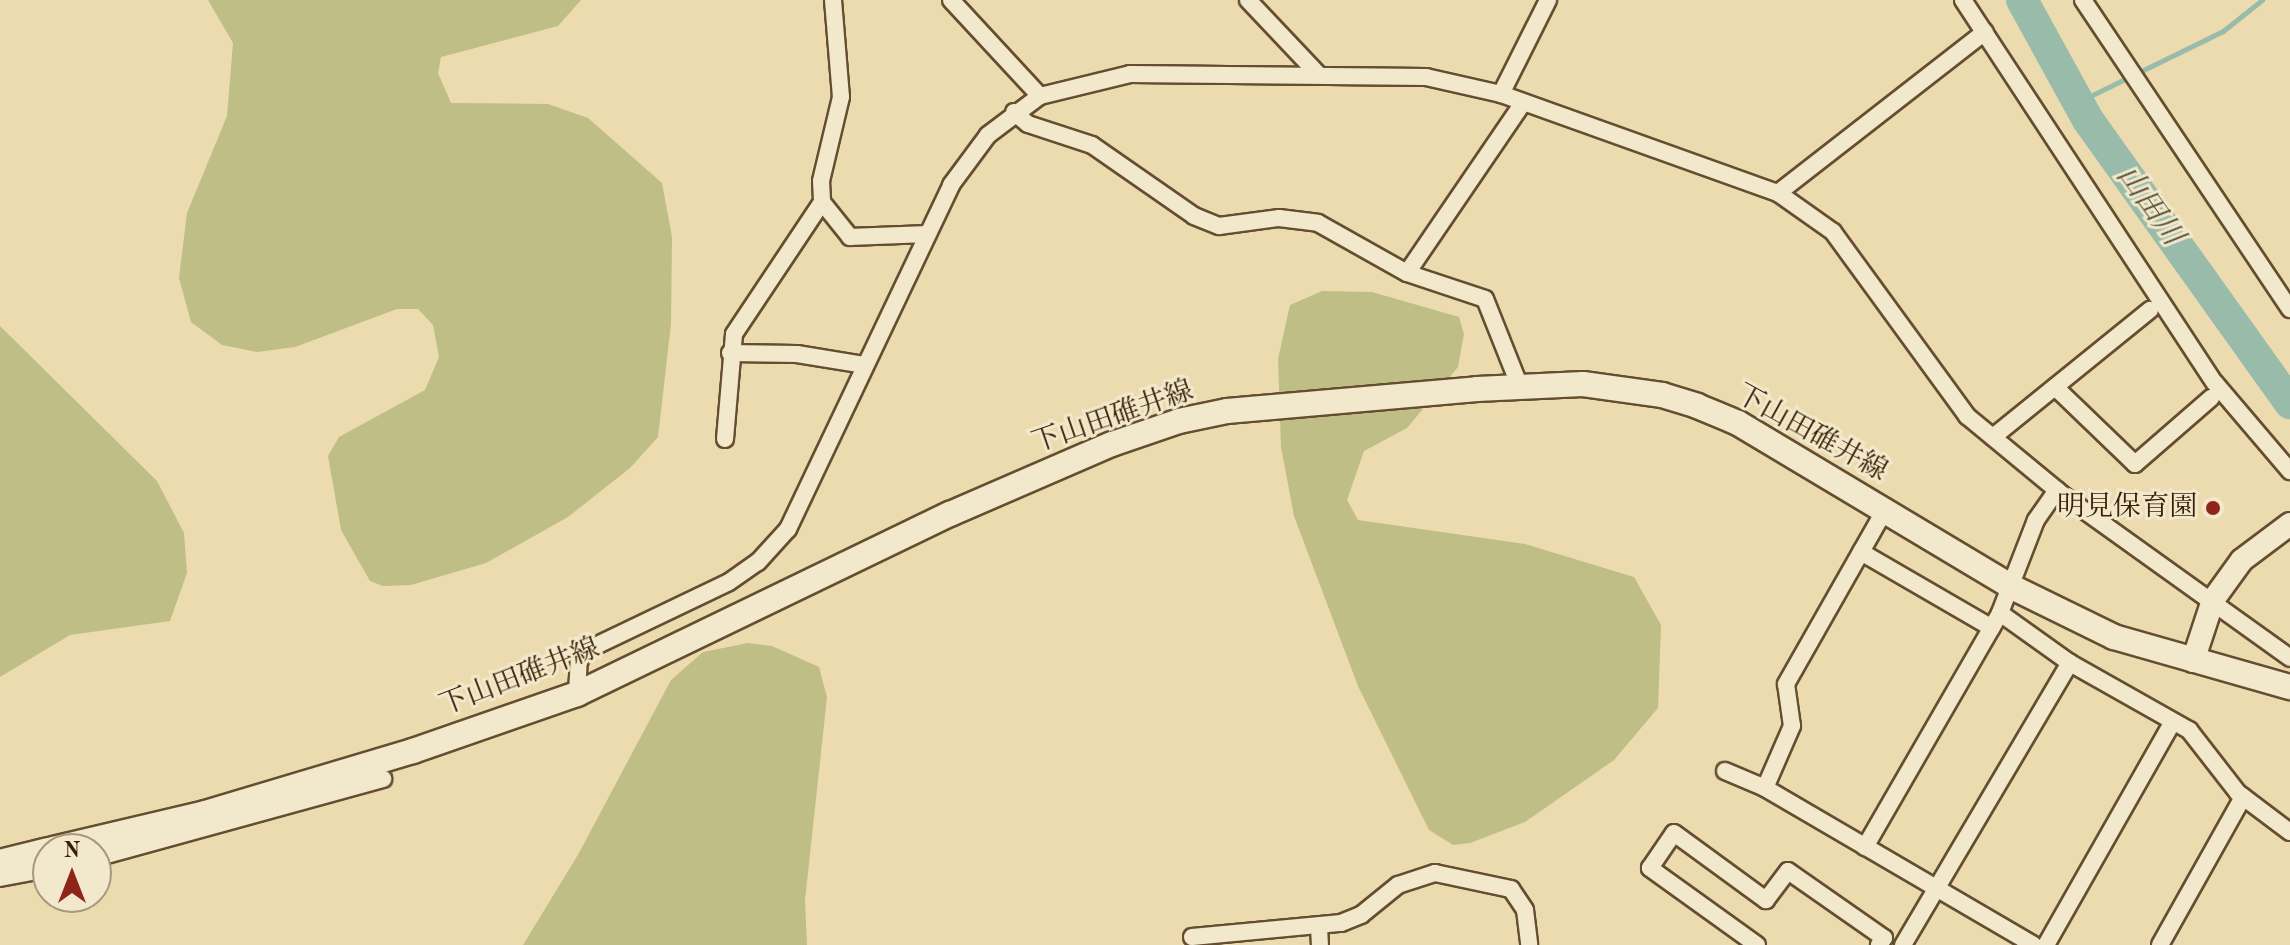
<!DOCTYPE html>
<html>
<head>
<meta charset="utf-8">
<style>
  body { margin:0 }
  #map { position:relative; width:2290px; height:945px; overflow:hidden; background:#ebdbaf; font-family:"Old Standard TT","Noto Serif JP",serif }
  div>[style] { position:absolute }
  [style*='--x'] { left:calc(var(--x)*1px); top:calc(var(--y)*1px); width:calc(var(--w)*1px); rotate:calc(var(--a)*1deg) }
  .green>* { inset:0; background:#bebe86 }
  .stream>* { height:5px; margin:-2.5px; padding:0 2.5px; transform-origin:2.5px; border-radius:2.5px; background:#98bbaa }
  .river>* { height:32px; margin:-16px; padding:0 16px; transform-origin:16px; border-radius:16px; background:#98bbaa }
  .roads { filter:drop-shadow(2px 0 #654e2f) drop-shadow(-2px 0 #654e2f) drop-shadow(0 2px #654e2f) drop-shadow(0 -2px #654e2f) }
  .minor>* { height:16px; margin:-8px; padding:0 8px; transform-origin:8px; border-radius:8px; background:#f2e8cb }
  .tertiary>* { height:22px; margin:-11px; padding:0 11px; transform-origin:11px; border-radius:11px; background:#f2e8cb }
  .secondary>* { height:24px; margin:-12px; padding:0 12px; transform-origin:12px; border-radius:12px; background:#f2e8cb }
  .dots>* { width:22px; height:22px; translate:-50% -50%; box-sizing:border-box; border:4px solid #f2e8cb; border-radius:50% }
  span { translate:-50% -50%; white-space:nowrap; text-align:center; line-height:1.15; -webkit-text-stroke:6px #f2e8cb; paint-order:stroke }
  .street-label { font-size:28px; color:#381f04 }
  .poi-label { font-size:28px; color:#381f04 }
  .right { translate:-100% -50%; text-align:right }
  .water-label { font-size:30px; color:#554e36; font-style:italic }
  .north { position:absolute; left:32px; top:833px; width:80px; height:80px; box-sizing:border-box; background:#f2e8cb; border:2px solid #a8987b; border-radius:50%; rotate:0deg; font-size:22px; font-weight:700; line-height:32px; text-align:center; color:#381f04 }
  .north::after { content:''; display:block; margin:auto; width:28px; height:36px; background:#8f2418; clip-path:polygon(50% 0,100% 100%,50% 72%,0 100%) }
</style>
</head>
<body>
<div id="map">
  <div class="green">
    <i style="clip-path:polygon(208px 0,581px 0,558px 26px,441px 57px,438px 73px,451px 103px,548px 104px,588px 118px,662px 183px,672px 237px,671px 324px,658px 437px,630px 468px,568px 517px,486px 563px,411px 585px,383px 586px,370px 581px,341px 530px,328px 456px,339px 437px,425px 390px,439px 357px,433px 325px,418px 309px,397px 309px,295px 347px,257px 352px,222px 345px,191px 322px,179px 278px,187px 213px,227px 116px,233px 43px)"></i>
    <i style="clip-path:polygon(1322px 291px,1372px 292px,1459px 317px,1464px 334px,1458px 367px,1407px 428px,1364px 451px,1347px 500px,1358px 520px,1525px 544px,1634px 577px,1661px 625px,1658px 708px,1614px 760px,1525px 822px,1470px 843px,1453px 845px,1429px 830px,1358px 686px,1294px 516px,1281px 447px,1278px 359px,1290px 305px)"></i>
    <i style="clip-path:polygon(0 326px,157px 481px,184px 533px,187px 573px,170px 621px,70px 635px,0 677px)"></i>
    <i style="clip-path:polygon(748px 643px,772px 646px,819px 667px,827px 697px,805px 900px,807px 945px,523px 945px,579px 853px,671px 680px,703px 652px)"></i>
  </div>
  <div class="stream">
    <i style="--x:2078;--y:102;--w:161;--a:-26.1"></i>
    <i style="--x:2223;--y:31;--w:50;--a:-38.5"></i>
  </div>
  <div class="river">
    <i style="--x:2022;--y:0;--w:137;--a:61.2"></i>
    <i style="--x:2088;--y:120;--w:348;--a:54.5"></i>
  </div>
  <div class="roads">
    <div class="minor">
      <i style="--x:833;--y:0;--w:97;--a:85.3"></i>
      <i style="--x:841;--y:97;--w:86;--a:103.4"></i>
      <i style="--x:821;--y:181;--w:21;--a:87"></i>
      <i style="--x:822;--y:202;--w:45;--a:51.3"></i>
      <i style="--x:850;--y:237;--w:77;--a:-2.2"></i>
      <i style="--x:951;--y:0;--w:131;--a:47.2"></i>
      <i style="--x:1248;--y:0;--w:100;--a:46.6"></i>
      <i style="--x:1963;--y:0;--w:458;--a:56.7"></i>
      <i style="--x:2215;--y:383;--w:116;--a:49.6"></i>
      <i style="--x:2083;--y:0;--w:372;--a:56.2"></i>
      <i style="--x:1501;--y:94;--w:105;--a:-63.4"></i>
      <i style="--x:1014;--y:112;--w:18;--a:41"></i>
      <i style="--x:1028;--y:124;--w:67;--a:18.2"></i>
      <i style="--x:1092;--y:145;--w:124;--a:34.8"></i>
      <i style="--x:1194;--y:216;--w:27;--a:22"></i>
      <i style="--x:1219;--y:226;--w:61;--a:-7.6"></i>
      <i style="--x:1279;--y:218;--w:39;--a:7"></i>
      <i style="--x:1318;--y:223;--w:102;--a:29.3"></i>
      <i style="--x:1407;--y:273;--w:82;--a:18.4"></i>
      <i style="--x:1485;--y:299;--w:95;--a:68.3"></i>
      <i style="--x:1778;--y:193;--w:262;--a:-37.9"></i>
      <i style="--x:1407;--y:273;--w:206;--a:-55.7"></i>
      <i style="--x:730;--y:353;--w:67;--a:0.9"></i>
      <i style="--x:797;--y:354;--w:69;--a:9.2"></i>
      <i style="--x:2055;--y:387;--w:111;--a:43.9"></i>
      <i style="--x:2135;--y:464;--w:101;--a:-41"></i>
      <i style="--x:1993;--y:437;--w:202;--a:-39"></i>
      <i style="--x:725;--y:439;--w:105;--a:-85.1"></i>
      <i style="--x:734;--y:334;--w:159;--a:-56.3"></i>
      <i style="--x:2057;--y:490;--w:37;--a:125"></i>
      <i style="--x:2036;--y:520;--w:100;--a:111.2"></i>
      <i style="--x:2000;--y:613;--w:86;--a:35.5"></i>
      <i style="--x:2070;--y:663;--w:137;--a:29.4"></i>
      <i style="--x:2189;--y:730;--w:80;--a:52.1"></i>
      <i style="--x:2238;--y:793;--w:65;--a:36.9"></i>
      <i style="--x:1861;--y:552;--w:151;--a:30.1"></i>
      <i style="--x:577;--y:694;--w:33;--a:-87"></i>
      <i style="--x:579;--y:661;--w:14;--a:-54"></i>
      <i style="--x:587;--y:650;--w:157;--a:-25.6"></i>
      <i style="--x:729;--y:582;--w:35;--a:-35"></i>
      <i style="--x:758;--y:562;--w:45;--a:-47.7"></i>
      <i style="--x:788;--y:529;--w:381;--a:-64.6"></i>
      <i style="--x:951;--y:185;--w:62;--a:-53.5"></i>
      <i style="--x:988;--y:135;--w:65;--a:-36.9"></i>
      <i style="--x:1040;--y:96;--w:93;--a:-13.7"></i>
      <i style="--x:1130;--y:74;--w:296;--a:0.6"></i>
      <i style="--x:1426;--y:77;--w:77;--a:12.8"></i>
      <i style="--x:1501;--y:94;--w:294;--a:19.7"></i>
      <i style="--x:1778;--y:193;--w:67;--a:35.3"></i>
      <i style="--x:1833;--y:232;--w:228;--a:53.9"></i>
      <i style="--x:1967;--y:416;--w:126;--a:39.5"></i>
      <i style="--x:2064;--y:496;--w:278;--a:35.6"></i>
      <i style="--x:1725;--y:771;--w:43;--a:23"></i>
      <i style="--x:1765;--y:788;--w:311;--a:30.3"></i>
      <i style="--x:1765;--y:788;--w:68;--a:-66.5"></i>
      <i style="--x:1792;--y:726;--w:42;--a:-98.1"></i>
      <i style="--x:1786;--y:684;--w:200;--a:-60.4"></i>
      <i style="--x:1865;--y:847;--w:270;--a:-60"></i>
      <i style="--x:96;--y:858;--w:298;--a:-15.4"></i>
      <i style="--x:0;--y:878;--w:49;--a:-10.6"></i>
      <i style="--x:1319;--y:927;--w:18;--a:87"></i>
      <i style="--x:1192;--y:937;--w:150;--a:-5.4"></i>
      <i style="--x:1341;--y:923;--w:22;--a:-22"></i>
      <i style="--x:1361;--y:915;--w:48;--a:-39"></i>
      <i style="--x:1398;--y:885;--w:39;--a:-18"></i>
      <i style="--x:1435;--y:873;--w:78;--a:11.9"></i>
      <i style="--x:1511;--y:889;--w:25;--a:56"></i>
      <i style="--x:1525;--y:910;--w:35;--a:83"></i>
      <i style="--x:1757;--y:945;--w:132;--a:-144.3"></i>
      <i style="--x:1650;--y:868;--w:42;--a:-55.6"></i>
      <i style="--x:1674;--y:833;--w:114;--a:36.1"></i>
      <i style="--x:1766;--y:900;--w:36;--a:-53"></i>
      <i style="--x:1788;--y:871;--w:117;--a:34.9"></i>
      <i style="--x:1884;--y:938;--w:9;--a:126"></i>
      <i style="--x:1903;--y:945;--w:328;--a:-59.4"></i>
      <i style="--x:2046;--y:945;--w:257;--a:-60.4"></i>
      <i style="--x:2160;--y:945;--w:170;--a:-60.7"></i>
    </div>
    <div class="tertiary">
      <i style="--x:2193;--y:661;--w:64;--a:-71.8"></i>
      <i style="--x:2213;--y:600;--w:49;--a:-54.1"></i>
      <i style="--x:2242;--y:560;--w:60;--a:-36.9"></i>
    </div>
    <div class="secondary">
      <i style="--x:53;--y:849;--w:156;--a:-13.3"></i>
      <i style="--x:205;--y:813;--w:217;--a:-16.6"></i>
      <i style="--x:413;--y:751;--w:174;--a:-19.2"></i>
      <i style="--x:577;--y:694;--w:414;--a:-25.8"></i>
      <i style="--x:950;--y:514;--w:176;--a:-23.4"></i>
      <i style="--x:1112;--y:444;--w:71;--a:-18.9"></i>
      <i style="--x:1179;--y:421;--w:49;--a:-11.8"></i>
      <i style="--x:1227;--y:411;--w:251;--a:-5"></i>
      <i style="--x:1477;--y:389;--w:106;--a:-2.7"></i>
      <i style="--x:1583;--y:384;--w:80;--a:7.9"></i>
      <i style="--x:1662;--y:395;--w:37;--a:17"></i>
      <i style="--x:1697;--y:406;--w:44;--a:22.5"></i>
      <i style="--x:1738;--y:423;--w:322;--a:30.9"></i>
      <i style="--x:2014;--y:588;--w:111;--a:26.1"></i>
      <i style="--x:2114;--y:637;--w:183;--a:15.9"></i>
      <i style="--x:0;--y:862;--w:49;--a:-14"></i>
    </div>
  </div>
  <div class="dots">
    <i style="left:2213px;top:508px;background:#8f2418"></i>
  </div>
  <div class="street-label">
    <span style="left:1113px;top:418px;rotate:-19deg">下山田碓井線</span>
    <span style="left:1811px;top:434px;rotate:29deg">下山田碓井線</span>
    <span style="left:520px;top:678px;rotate:-21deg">下山田碓井線</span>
  </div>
  <div class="poi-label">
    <span class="right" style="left:2197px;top:508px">明見保育園</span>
  </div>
  <div class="water-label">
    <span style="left:2149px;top:206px;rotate:54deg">山田川</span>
  </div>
  <div class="north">N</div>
</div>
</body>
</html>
